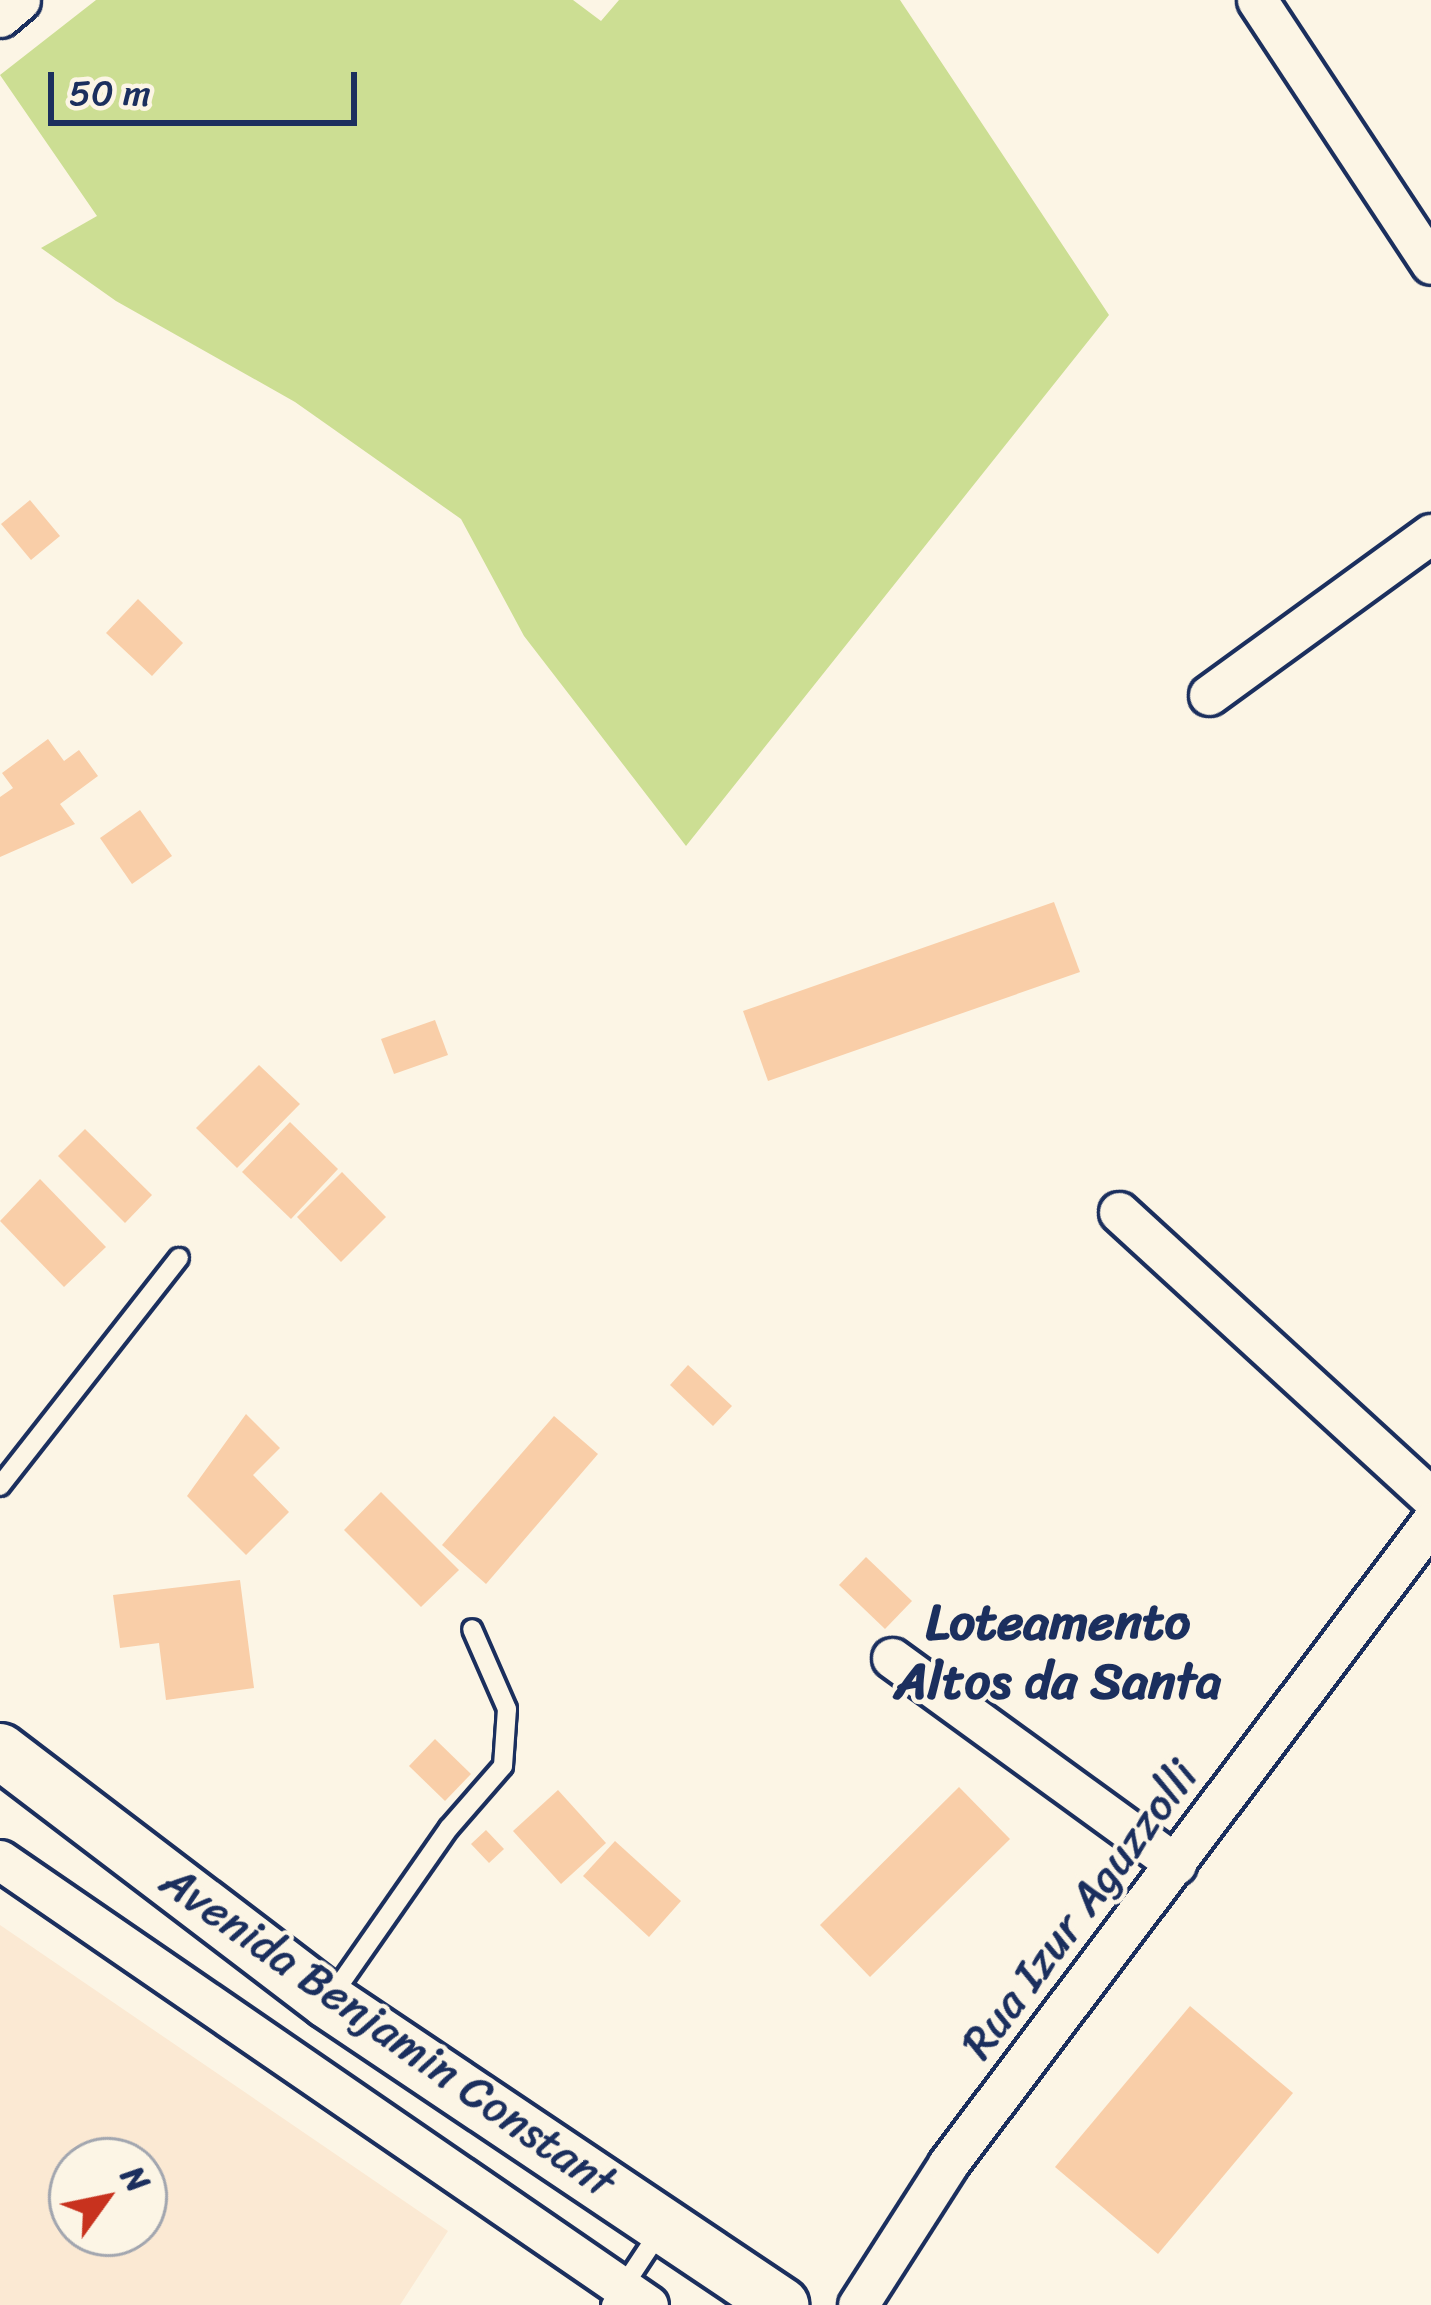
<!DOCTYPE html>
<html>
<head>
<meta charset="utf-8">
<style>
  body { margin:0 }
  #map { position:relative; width:1431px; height:2305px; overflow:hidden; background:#fcf5e5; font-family:Sriracha,sans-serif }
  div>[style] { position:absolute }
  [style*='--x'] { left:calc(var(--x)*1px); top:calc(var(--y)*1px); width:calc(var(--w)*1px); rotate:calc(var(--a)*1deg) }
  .built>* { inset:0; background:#fbe9d3 }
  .green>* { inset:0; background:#ccde93 }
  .building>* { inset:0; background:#f9cea8 }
  .roads { filter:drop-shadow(3px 0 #1b2f5e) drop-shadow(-3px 0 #1b2f5e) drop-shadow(0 3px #1b2f5e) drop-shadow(0 -3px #1b2f5e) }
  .service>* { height:18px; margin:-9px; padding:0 9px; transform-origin:9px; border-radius:9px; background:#fcf5e5 }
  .minor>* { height:39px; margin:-19.5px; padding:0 19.5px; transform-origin:19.5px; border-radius:19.5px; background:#fcf5e5 }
  .secondary>* { height:54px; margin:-27px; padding:0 27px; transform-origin:27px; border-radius:27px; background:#fcf5e5 }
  span { translate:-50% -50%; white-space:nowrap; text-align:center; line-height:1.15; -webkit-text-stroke:9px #fcf5e5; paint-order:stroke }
  .street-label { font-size:45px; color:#1b2f5e }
  .quarter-label { font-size:51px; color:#1b2f5e; font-weight:700 }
  .north { position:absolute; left:48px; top:2137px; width:120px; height:120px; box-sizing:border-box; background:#fcf5e5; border:3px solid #a2a6af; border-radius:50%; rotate:57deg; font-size:33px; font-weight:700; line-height:48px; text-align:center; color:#1b2f5e }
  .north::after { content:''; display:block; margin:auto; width:42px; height:54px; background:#c8321e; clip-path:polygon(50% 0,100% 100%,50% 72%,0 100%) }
  .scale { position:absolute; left:48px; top:72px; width:309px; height:54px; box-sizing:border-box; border:6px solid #1b2f5e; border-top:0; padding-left:15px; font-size:36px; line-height:42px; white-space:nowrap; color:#1b2f5e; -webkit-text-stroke:9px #fcf5e5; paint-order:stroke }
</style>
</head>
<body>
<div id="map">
  <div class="built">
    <i style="clip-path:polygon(evenodd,0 1925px,448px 2231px,400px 2305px,0 2305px,0 1925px,72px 2161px,144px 2161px,144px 2233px,72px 2233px,72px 2161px)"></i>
  </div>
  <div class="green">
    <i style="clip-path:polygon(96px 0,573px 0,601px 21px,619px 0,900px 0,1109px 315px,686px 846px,524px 636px,461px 519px,295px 402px,116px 301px,41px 248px,97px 216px,0 75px)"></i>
  </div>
  <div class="building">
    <i style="clip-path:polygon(30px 500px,60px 536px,31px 560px,1px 524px)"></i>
    <i style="clip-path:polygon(138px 599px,183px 643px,152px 676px,106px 633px)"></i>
    <i style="clip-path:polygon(48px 739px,64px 761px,79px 750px,98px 776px,60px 804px,75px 824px,0 857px,0 797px,13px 788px,2px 773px)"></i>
    <i style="clip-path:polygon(140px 810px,172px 856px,132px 884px,100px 838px)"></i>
    <i style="clip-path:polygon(1054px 902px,1080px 972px,768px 1081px,743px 1011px)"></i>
    <i style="clip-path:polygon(435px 1020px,448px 1055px,394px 1074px,381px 1039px)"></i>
    <i style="clip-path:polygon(259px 1065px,300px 1104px,237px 1168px,196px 1128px)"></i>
    <i style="clip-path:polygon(290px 1122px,338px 1169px,291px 1219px,242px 1172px)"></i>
    <i style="clip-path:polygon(85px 1129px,152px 1195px,125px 1223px,58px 1156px)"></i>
    <i style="clip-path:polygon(342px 1172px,386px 1217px,341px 1262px,297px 1217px)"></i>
    <i style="clip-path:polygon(40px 1179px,106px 1247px,64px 1287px,0 1221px)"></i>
    <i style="clip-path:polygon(688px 1365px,732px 1406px,713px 1426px,670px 1385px)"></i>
    <i style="clip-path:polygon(246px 1414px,280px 1448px,253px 1475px,289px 1512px,246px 1555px,187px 1496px)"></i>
    <i style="clip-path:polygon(554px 1416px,598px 1454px,486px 1584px,442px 1545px)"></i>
    <i style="clip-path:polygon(381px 1492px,459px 1570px,421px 1607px,344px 1530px)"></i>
    <i style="clip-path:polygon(866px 1557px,912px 1601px,885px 1629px,839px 1585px)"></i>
    <i style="clip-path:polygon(240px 1580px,254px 1688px,166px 1700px,159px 1643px,120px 1648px,113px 1595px)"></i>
    <i style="clip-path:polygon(435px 1739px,471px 1774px,445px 1801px,409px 1766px)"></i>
    <i style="clip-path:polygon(959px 1787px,1010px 1839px,870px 1977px,820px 1925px)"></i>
    <i style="clip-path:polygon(558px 1790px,606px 1843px,561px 1884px,513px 1831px)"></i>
    <i style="clip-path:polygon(486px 1830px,504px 1849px,489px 1863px,471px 1844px)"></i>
    <i style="clip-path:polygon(615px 1841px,681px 1901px,649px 1937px,583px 1876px)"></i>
    <i style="clip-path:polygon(1190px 2006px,1293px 2093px,1158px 2254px,1055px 2167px)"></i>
  </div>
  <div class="roads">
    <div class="service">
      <i style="--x:0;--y:1486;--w:290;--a:-51.9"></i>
      <i style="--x:331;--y:1997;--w:206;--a:-55.1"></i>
      <i style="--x:449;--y:1828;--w:82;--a:-48.9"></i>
      <i style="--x:503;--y:1766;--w:57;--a:-86"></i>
      <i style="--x:507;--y:1709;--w:87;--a:-113.6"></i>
      <i style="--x:611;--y:2305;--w:92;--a:-56.5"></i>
    </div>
    <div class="minor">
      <i style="--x:1257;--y:0;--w:316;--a:56.6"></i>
      <i style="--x:0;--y:17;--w:26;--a:-40"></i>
      <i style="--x:1209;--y:695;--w:274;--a:-36"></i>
      <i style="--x:1119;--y:1212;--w:423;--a:42.5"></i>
      <i style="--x:892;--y:1658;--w:351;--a:36"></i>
      <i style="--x:0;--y:1860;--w:786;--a:34.48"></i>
      <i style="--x:858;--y:2305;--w:167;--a:-57.4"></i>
      <i style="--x:948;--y:2164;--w:803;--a:-53.04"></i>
    </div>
    <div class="secondary">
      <i style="--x:0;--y:1751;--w:412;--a:37.3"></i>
      <i style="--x:328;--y:2001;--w:546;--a:33.86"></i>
    </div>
  </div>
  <div class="street-label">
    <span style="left:1080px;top:1910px;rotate:-53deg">Rua Izur Aguzzolli</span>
    <span style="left:388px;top:2032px;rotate:35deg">Avenida Benjamin Constant</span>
  </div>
  <div class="quarter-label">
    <span style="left:1058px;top:1652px">Loteamento<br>Altos da Santa</span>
  </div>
  <div class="north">N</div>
  <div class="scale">50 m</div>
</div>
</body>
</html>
